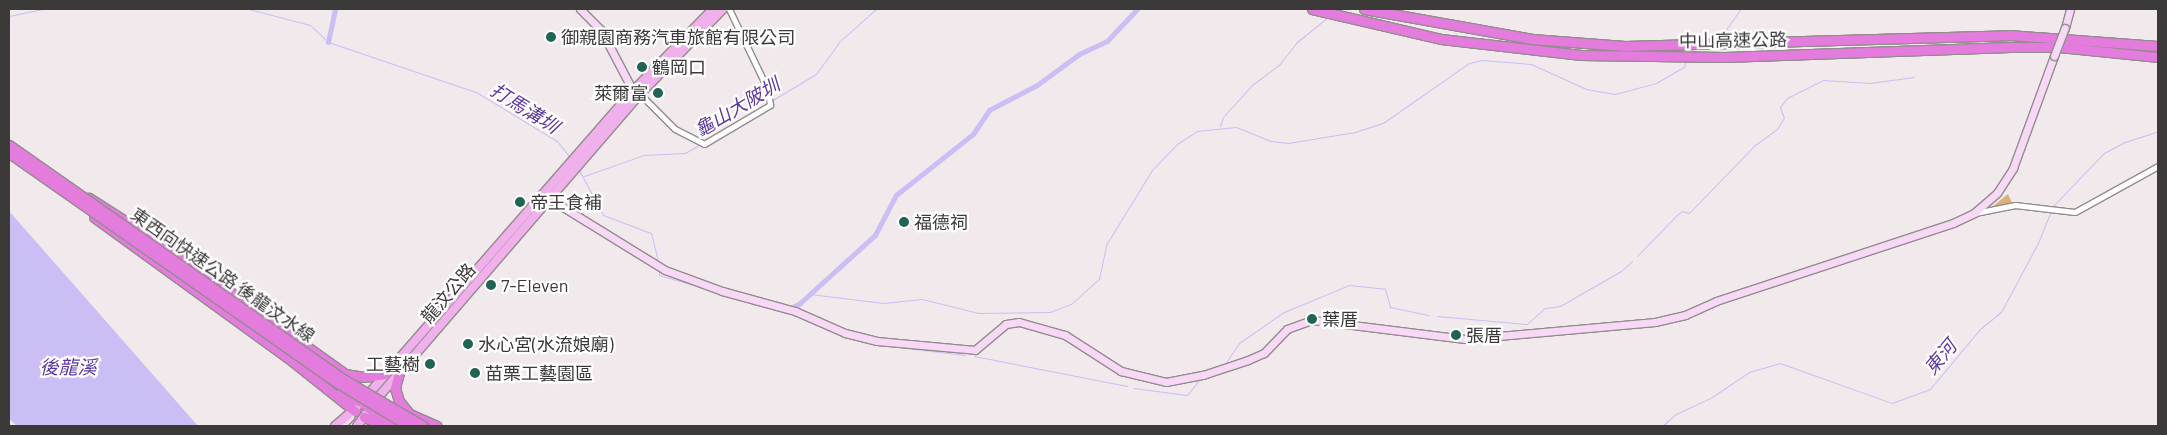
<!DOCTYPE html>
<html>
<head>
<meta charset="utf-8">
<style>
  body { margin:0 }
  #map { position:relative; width:2167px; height:435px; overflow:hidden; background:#f1e9eb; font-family:Barlow,"Noto Sans TC",sans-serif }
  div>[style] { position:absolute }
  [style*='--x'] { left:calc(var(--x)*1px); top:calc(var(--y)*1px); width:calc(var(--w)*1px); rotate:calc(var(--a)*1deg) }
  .green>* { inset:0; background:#dab07d }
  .water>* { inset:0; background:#cbbef5 }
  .stream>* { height:1px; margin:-0.5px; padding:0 0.5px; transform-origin:0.5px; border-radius:0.5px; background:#cbbef5 }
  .canal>* { height:5px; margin:-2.5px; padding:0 2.5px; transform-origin:2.5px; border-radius:2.5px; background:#cbbef5 }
  .roads { filter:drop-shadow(1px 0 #938c8e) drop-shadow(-1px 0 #938c8e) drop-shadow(0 1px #938c8e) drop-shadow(0 -1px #938c8e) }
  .street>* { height:5px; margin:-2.5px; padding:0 2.5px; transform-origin:2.5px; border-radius:2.5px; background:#fff }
  .secondary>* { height:7px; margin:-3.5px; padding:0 3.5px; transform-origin:3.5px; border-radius:3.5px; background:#f7d8f5 }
  .primary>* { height:8px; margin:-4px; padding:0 4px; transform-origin:4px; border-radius:4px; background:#efb0eb }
  .highway>* { height:9px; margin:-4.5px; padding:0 4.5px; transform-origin:4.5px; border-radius:4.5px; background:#e47cdd }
  .bridges { filter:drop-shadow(1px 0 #938c8e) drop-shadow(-1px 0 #938c8e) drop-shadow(0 1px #938c8e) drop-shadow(0 -1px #938c8e) }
  .secondary-bridge>* { height:7px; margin:-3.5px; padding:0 3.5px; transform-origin:3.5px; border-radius:3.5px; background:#f7d8f5 }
  .highway-bridge>* { height:9px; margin:-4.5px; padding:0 4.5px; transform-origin:4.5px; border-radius:4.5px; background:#e47cdd }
  .dots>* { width:14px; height:14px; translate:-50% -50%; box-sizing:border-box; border:2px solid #fff; border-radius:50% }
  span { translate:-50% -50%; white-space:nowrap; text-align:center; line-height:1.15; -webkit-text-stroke:4.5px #fff; paint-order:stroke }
  .poi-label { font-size:18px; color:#3c3939 }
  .left { translate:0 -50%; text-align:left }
  .right { translate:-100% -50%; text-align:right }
  .street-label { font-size:18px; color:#3c3939 }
  .water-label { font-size:19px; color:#5e3aa0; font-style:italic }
  .frame { position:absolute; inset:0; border:10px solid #3c3939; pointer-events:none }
</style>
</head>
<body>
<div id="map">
  <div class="green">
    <i style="clip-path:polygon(2008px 194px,2012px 203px,1992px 207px)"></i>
  </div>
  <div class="water">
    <i style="clip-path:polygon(9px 211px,198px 426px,17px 426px,9px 419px)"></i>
  </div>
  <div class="stream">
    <i style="--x:249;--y:9;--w:63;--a:14.7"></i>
    <i style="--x:310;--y:25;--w:25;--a:43"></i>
    <i style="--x:328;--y:42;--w:156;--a:18.7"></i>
    <i style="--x:476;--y:92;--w:95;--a:31.2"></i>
    <i style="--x:557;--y:141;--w:23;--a:52"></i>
    <i style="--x:9;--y:16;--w:35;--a:-12"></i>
    <i style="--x:1689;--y:41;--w:5;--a:-79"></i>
    <i style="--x:1690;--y:36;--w:34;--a:-7"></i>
    <i style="--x:1724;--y:32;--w:29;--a:-54"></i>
    <i style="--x:771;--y:101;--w:52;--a:-31"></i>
    <i style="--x:816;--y:74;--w:39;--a:-54"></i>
    <i style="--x:839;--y:42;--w:50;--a:-41.7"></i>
    <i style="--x:758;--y:109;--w:12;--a:-31"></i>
    <i style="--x:1220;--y:126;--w:9;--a:-72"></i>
    <i style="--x:1223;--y:117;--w:43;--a:-47.8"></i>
    <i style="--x:1252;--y:85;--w:34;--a:-37"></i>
    <i style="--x:1279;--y:65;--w:28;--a:-52"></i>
    <i style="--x:1296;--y:43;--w:43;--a:-39.3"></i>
    <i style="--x:579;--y:170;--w:51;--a:61.9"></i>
    <i style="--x:603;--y:215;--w:51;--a:20.6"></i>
    <i style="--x:651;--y:233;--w:29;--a:76"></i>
    <i style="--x:584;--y:176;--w:64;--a:-19.3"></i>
    <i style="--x:644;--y:155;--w:41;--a:-2.8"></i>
    <i style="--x:685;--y:153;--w:16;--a:-30"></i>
    <i style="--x:2052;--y:207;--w:75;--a:-46.1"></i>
    <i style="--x:2104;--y:153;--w:24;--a:-28"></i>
    <i style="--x:2125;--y:142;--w:35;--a:-18"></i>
    <i style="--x:1637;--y:256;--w:57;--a:-45.7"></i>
    <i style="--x:1677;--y:215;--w:6;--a:-39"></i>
    <i style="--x:1682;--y:211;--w:7;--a:16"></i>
    <i style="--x:1689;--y:213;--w:95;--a:-45.9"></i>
    <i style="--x:1755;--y:145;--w:27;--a:-36"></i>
    <i style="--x:1777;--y:129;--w:13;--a:-58"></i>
    <i style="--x:1784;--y:118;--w:12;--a:-110"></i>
    <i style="--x:1780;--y:107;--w:11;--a:-52"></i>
    <i style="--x:1787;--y:98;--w:40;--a:-26.6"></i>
    <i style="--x:1823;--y:80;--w:47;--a:3.7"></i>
    <i style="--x:1870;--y:83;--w:44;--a:-7.8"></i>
    <i style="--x:659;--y:270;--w:5;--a:90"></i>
    <i style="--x:659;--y:275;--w:47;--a:16.1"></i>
    <i style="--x:810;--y:294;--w:74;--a:7"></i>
    <i style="--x:883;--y:303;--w:39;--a:-6"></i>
    <i style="--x:922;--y:299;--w:58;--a:14"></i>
    <i style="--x:978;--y:313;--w:72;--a:-0.8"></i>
    <i style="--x:1050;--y:312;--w:22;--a:-21"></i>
    <i style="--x:1071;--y:304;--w:38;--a:-42"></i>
    <i style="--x:1099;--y:279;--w:35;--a:-78"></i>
    <i style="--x:1106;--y:245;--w:88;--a:-58.5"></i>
    <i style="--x:1152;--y:170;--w:36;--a:-46"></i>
    <i style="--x:1177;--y:144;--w:24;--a:-33"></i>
    <i style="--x:1197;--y:131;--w:39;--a:-6"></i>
    <i style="--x:1236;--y:127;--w:38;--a:22"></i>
    <i style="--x:1271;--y:141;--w:17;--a:7"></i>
    <i style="--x:1288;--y:143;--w:68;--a:-9.3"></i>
    <i style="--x:1355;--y:132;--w:29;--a:-18"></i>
    <i style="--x:1383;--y:123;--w:105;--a:-34.9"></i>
    <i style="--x:1469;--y:63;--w:13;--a:-13"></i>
    <i style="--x:1482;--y:60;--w:49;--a:4.7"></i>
    <i style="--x:1531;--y:64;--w:60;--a:24.4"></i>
    <i style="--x:1586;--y:89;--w:29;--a:10"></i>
    <i style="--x:1615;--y:94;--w:42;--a:-15"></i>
    <i style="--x:1656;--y:83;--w:32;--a:-30"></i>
    <i style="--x:1684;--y:67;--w:7;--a:-74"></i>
    <i style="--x:787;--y:312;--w:26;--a:23"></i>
    <i style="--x:1437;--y:316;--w:90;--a:5.1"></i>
    <i style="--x:1527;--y:324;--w:24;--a:-42"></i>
    <i style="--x:1545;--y:308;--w:15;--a:-8"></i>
    <i style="--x:1560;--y:306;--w:70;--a:-29.8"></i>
    <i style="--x:1621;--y:271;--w:15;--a:-42"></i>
    <i style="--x:849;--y:338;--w:22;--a:13"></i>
    <i style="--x:881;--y:345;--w:85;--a:6.8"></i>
    <i style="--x:974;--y:356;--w:156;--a:11.1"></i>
    <i style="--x:1204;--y:371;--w:22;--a:-18"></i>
    <i style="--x:1225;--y:364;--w:25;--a:-56"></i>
    <i style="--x:1239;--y:343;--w:55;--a:-34.6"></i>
    <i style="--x:1284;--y:312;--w:70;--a:-22.6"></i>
    <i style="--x:1349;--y:285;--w:36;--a:6"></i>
    <i style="--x:1385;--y:289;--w:19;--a:74"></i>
    <i style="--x:1390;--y:307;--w:40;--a:12"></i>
    <i style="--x:1134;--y:388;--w:53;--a:7.5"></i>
    <i style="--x:1187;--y:395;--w:21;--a:-51"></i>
    <i style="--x:1662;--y:426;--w:18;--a:-41"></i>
    <i style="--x:1676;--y:414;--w:40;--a:-25"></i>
    <i style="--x:1712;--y:397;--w:45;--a:-34"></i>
    <i style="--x:1749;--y:372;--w:32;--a:-16"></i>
    <i style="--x:1780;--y:363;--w:119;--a:19.7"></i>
    <i style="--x:1892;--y:403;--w:40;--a:-20.2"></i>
    <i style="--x:1930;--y:389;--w:78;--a:-50.2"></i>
    <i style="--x:1980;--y:329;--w:27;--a:-39"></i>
    <i style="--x:2001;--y:312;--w:78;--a:-61.8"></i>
    <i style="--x:2038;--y:243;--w:35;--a:-68"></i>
  </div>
  <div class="canal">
    <i style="--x:328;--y:42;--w:34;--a:-78"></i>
    <i style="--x:787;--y:310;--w:15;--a:-28"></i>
    <i style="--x:800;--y:303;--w:101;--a:-42.2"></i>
    <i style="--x:875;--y:235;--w:45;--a:-62.3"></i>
    <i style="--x:896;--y:195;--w:98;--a:-38.4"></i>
    <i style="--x:973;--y:134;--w:29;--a:-56"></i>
    <i style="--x:989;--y:110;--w:54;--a:-27.5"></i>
    <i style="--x:1037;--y:85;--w:52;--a:-36.4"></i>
    <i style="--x:1079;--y:54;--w:31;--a:-25"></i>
    <i style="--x:1107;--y:41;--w:44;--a:-46.8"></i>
  </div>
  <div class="roads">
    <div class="street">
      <i style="--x:640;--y:94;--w:49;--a:45"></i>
      <i style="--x:675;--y:129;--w:33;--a:27"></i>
      <i style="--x:704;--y:144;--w:77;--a:-30.6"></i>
      <i style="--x:770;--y:105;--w:15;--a:-98"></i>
      <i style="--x:768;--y:90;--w:90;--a:-115.7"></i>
      <i style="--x:1975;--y:213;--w:41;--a:-11.3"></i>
      <i style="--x:2015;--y:205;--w:60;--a:6.7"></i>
      <i style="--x:2075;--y:212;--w:95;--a:-29"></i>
    </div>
    <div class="secondary">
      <i style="--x:580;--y:9;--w:30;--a:45"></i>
      <i style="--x:601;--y:30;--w:69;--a:62.3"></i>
      <i style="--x:2065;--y:28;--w:20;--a:-75"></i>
      <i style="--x:545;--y:196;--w:141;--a:31.7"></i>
      <i style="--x:665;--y:270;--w:61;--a:20.2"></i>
      <i style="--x:722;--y:291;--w:76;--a:15.3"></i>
      <i style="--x:795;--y:311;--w:55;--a:23.7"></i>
      <i style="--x:845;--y:333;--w:33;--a:14"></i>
      <i style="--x:877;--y:341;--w:98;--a:5.2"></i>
      <i style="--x:975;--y:350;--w:40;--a:-40"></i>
      <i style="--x:1006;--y:324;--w:13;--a:-9"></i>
      <i style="--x:1019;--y:322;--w:48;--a:15.8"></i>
      <i style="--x:1065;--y:335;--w:67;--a:32.7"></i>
      <i style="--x:1121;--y:371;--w:46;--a:13.7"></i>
      <i style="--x:1166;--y:382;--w:38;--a:-11"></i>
      <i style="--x:1203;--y:375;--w:47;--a:-18.4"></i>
      <i style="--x:1248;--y:360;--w:17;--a:-24"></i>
      <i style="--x:1264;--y:353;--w:33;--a:-46"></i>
      <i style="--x:1287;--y:329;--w:27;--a:-20"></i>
      <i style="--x:1312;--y:320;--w:154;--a:7.1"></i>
      <i style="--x:1465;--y:339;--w:191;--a:-5.1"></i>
      <i style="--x:1655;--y:322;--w:31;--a:-13"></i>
      <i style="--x:1685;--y:315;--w:34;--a:-24"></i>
      <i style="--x:1716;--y:301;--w:250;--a:-18.2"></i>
      <i style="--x:1953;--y:223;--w:23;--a:-25"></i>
      <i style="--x:1974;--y:213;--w:30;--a:-41"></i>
      <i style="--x:1997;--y:193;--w:30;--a:-57"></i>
      <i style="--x:2013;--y:168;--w:119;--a:-69.9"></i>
      <i style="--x:341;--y:426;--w:13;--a:-45"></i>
    </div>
    <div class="primary">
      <i style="--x:365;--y:398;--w:408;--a:-48.9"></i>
      <i style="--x:633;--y:91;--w:115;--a:-45.7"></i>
      <i style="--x:374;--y:402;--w:407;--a:-49.2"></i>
      <i style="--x:640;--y:94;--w:119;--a:-45.7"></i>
      <i style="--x:335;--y:426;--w:29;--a:-41"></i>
      <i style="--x:357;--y:426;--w:15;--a:-53"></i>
    </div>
    <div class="highway">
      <i style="--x:1312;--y:9;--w:132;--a:13.1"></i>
      <i style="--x:1441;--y:39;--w:141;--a:6.5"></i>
      <i style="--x:1581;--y:55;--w:144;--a:0.8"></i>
      <i style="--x:1725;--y:57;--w:285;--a:-2"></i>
      <i style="--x:2010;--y:47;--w:49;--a:0"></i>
      <i style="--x:2059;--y:47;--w:100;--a:5.8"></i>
      <i style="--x:1364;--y:9;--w:171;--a:10.1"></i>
      <i style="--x:1532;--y:39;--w:93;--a:4.3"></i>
      <i style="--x:1625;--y:46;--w:384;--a:-1.6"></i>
      <i style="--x:2009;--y:35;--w:149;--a:4.2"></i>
      <i style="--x:89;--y:198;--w:104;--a:32.5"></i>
      <i style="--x:177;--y:254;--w:206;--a:35.5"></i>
      <i style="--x:345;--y:374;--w:19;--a:9"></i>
      <i style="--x:364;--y:377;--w:21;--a:-8"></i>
      <i style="--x:94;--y:217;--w:238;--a:36"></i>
      <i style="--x:287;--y:357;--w:87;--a:38.5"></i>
      <i style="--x:399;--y:373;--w:16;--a:105"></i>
      <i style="--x:395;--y:388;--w:14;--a:73"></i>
      <i style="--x:399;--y:401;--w:14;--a:51"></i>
      <i style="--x:339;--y:394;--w:23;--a:20"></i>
      <i style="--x:361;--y:402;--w:39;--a:38"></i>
      <i style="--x:401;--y:410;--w:39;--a:24"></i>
      <i style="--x:364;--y:417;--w:24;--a:22"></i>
    </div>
  </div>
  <div class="bridges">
    <div class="secondary-bridge">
      <i style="--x:2054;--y:56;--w:30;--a:-69"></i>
    </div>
    <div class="highway-bridge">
      <i style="--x:9;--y:145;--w:408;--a:35"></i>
      <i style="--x:343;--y:379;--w:93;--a:30.4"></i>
      <i style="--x:9;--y:153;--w:401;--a:35"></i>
      <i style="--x:338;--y:383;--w:83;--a:31.2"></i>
    </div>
  </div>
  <div class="dots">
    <i style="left:551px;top:37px;background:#226454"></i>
    <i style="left:642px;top:67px;background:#226454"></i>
    <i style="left:658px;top:93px;background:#226454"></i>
    <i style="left:520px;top:202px;background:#226454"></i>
    <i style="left:904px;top:222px;background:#226454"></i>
    <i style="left:491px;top:285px;background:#226454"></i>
    <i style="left:1312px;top:319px;background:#226454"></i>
    <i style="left:1456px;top:335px;background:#226454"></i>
    <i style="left:468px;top:344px;background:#226454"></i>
    <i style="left:430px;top:364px;background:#226454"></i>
    <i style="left:475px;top:373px;background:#226454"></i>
  </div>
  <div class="poi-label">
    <span class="left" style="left:561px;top:37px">御親園商務汽車旅館有限公司</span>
    <span class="left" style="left:652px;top:67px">鶴岡口</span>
    <span class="right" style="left:648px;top:93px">萊爾富</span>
    <span class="left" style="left:530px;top:202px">帝王食補</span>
    <span class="left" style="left:914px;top:222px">福德祠</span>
    <span class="left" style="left:501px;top:285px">7-Eleven</span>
    <span class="left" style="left:1322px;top:319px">葉厝</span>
    <span class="left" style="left:1466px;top:335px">張厝</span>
    <span class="left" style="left:478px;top:344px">水心宮(水流娘廟)</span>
    <span class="right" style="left:420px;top:364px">工藝樹</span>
    <span class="left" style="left:485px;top:373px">苗栗工藝園區</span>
  </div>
  <div class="street-label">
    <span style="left:1733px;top:40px;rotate:-1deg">中山高速公路</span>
    <span style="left:223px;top:275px;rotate:35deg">東西向快速公路 後龍汶水線</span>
    <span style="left:448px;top:293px;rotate:-49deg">龍汶公路</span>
  </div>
  <div class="water-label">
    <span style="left:737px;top:107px;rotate:-31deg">龜山大陂圳</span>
    <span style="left:525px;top:108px;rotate:32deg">打馬溝圳</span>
    <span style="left:1940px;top:357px;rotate:-50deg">東河</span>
    <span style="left:68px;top:367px">後龍溪</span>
  </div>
  <div class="frame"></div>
</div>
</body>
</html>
